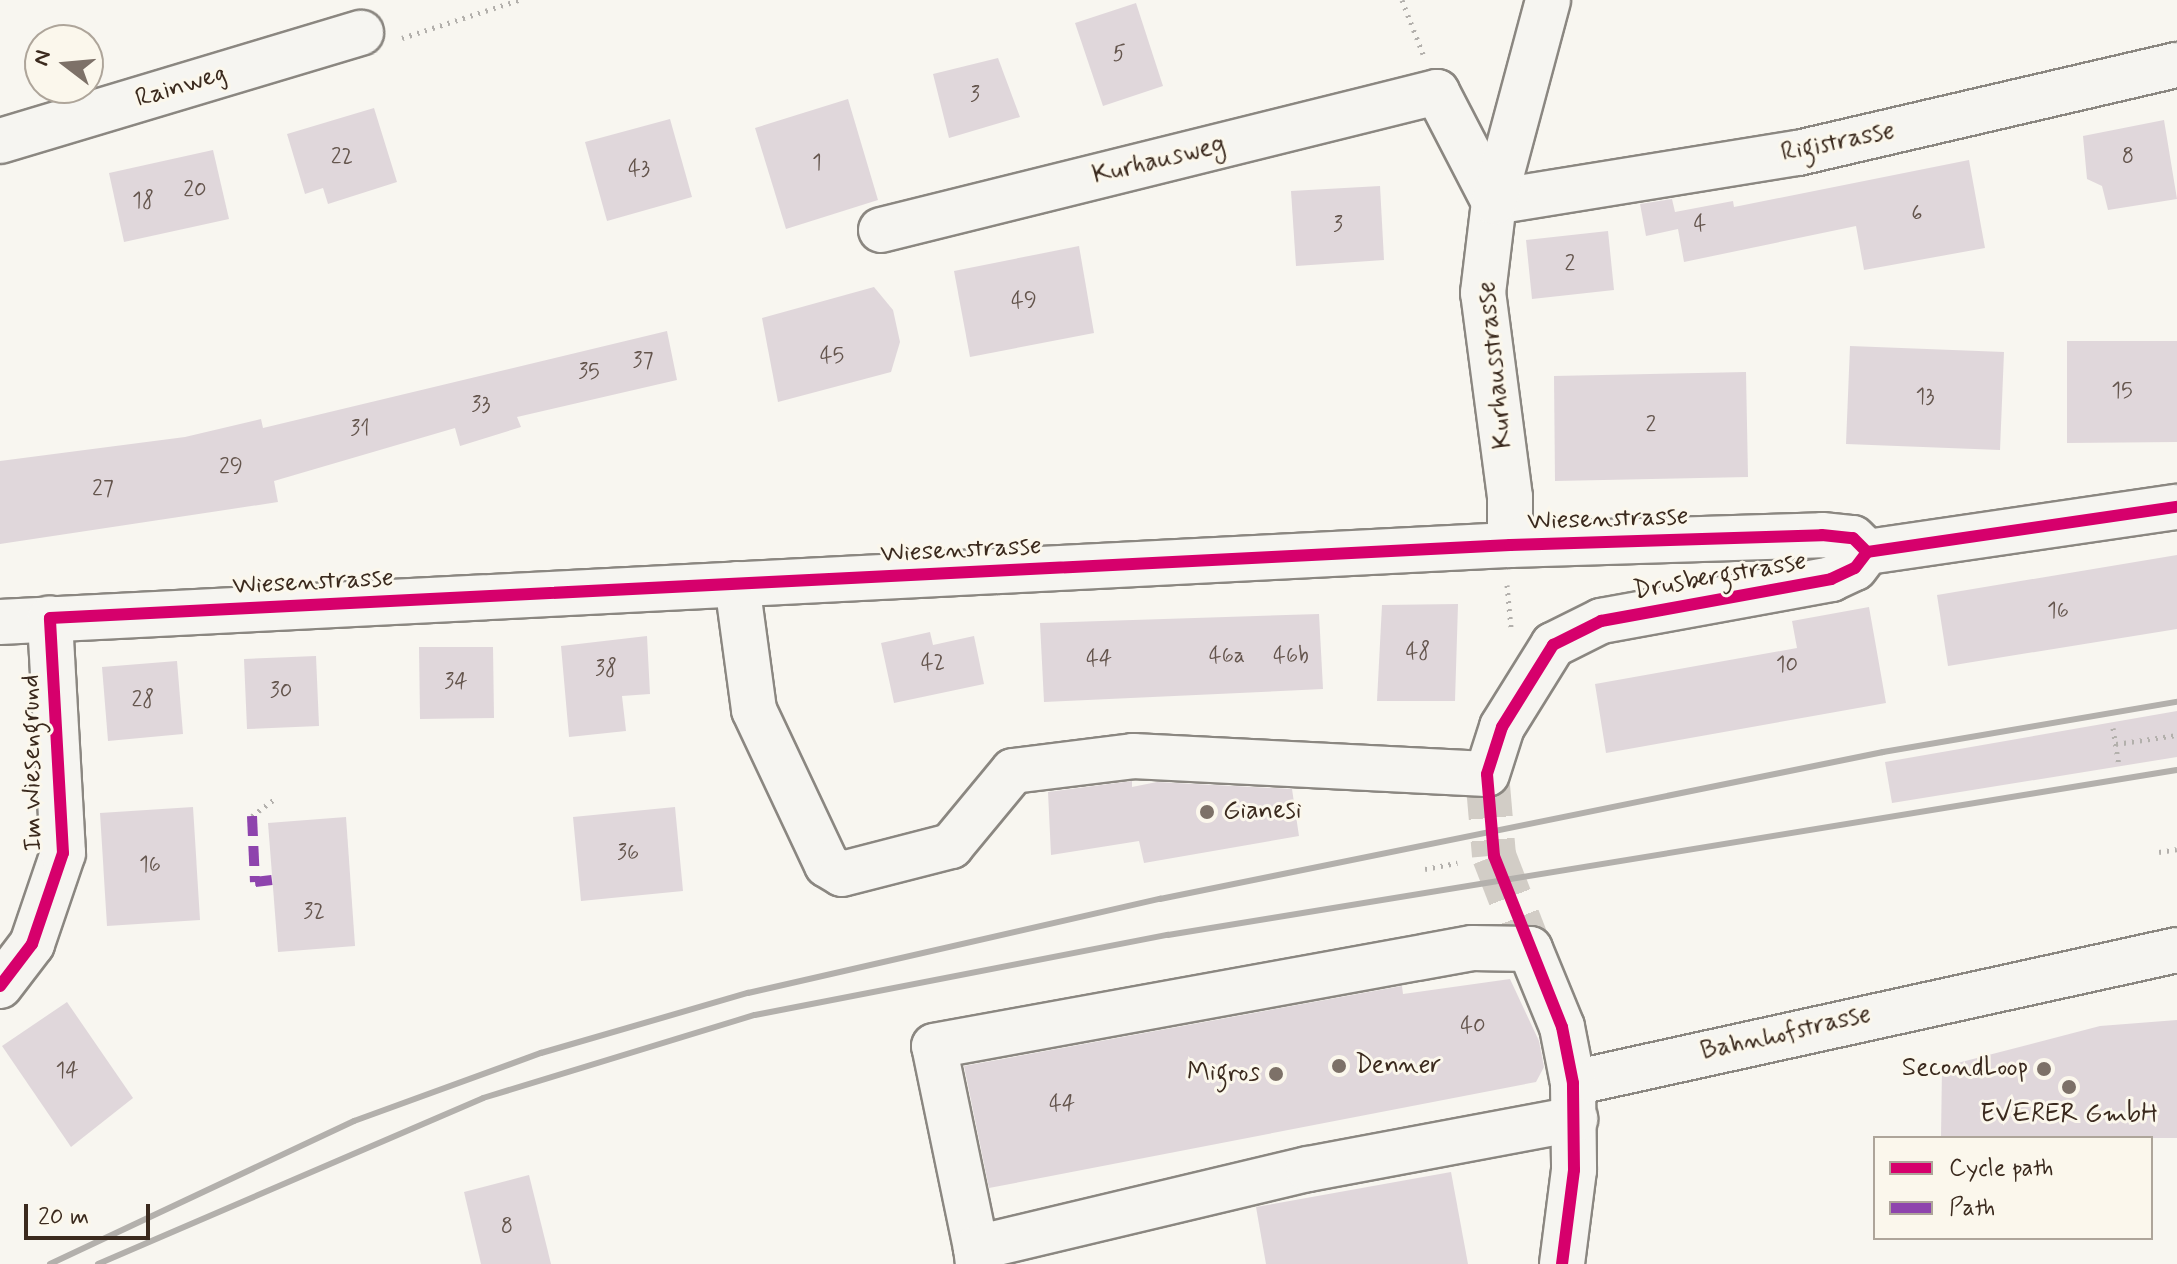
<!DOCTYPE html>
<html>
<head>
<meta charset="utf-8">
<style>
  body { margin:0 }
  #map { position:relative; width:2177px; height:1264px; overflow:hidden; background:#f8f6f0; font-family:Mynerve,sans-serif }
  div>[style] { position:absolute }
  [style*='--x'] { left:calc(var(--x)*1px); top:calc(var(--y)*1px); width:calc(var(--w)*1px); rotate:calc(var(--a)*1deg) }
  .building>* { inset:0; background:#e0d7db }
  .minor-tunnel>* { height:44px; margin-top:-22px; transform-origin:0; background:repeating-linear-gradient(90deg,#d2cdc6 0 44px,transparent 0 66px) }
  .path>* { height:5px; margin-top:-2.5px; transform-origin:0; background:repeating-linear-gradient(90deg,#b3b0ac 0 2px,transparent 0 8px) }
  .roads { filter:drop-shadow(2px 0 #8b8781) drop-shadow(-2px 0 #8b8781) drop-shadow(0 2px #8b8781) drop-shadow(0 -2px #8b8781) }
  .minor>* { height:44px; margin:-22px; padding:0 22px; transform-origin:22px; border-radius:22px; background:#f6f5f1 }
  .rail>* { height:6px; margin:-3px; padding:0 3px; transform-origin:3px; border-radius:3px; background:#b3b0ac }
  .quiet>* { height:10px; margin-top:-5px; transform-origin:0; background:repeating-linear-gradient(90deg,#8e44ad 0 20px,transparent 0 30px) }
  .cycleway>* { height:12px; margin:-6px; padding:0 6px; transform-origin:6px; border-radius:6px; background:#d6006c }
  .dots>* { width:22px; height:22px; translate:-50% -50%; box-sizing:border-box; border:4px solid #fbf7ec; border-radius:50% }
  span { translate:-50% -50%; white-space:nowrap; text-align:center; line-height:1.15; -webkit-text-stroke:6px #fbf7ec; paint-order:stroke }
  .number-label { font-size:22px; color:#64554d }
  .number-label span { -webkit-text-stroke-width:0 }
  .street-label { font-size:26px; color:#3b2a1e }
  .poi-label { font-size:26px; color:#3b2a1e }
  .left { translate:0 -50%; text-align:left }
  .right { translate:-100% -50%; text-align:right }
  .legend { position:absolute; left:1873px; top:1136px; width:280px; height:104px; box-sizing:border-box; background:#fbf7ec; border:2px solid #aea59a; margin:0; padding:10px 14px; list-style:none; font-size:24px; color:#3b2a1e }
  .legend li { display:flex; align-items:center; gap:16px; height:40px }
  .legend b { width:40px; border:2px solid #aea59a }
  .north { position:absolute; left:24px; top:24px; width:80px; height:80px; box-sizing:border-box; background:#fbf7ec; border:2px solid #aea59a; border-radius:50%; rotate:286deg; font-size:22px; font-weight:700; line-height:32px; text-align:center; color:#3b2a1e }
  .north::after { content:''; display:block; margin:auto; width:28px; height:36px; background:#7d7168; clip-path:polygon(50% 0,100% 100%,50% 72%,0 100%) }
  .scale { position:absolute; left:24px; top:1204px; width:126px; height:36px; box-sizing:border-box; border:4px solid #3b2a1e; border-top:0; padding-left:10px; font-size:24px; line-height:28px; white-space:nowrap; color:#3b2a1e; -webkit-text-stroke:6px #fbf7ec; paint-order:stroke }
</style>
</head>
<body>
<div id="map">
  <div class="building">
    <i style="clip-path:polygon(1136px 3px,1163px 86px,1103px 106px,1075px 23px)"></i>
    <i style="clip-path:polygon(998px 58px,1020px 117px,949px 138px,933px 74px)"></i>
    <i style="clip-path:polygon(848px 99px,878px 200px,786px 229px,755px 128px)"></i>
    <i style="clip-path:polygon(374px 108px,397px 182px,328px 204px,323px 188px,305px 194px,287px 134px)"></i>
    <i style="clip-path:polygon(670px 119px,692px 197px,607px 221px,585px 142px)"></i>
    <i style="clip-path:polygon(2164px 120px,2177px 199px,2108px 210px,2102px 186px,2087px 179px,2083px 136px)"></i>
    <i style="clip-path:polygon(213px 150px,229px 219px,124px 242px,109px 173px)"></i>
    <i style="clip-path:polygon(1969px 160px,1985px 248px,1864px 270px,1856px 226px,1684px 262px,1678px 229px,1646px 236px,1640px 204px,1672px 199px,1675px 212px,1733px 201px,1734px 207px)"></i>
    <i style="clip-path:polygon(1380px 186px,1384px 260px,1296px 266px,1291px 191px)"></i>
    <i style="clip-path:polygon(1608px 231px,1614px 290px,1532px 299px,1526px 240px)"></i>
    <i style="clip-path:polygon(1079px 246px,1094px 333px,970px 357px,954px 271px)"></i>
    <i style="clip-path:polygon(874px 287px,893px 310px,900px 342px,891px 372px,778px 402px,762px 318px)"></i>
    <i style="clip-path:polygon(667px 331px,677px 380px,517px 417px,521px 427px,460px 446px,455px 428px,274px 481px,278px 502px,0 544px,0 461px,185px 437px,261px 419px,263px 428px)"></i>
    <i style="clip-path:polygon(2067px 341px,2177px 341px,2177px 442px,2067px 443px)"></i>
    <i style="clip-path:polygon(1850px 346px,2004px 352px,2000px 450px,1846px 444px)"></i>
    <i style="clip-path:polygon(1746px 372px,1748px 477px,1555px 481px,1554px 376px)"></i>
    <i style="clip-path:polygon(2177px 555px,2177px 629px,1948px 666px,1937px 595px)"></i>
    <i style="clip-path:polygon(1458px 604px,1455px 701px,1377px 701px,1382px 605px)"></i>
    <i style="clip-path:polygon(1869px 607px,1886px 703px,1606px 753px,1595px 684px,1797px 648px,1792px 621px)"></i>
    <i style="clip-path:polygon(1319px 614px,1323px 689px,1044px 702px,1040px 623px)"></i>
    <i style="clip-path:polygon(930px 632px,933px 645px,974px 636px,984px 684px,894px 703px,881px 643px)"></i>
    <i style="clip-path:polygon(647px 636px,650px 694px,622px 696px,626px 731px,569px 737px,561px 646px)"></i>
    <i style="clip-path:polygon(419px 647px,493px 647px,494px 718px,420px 719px)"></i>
    <i style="clip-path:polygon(316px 656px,319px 726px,247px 729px,244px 659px)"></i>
    <i style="clip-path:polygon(177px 661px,183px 734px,108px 741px,102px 667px)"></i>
    <i style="clip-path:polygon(2177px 711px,2177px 757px,1892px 803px,1885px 762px)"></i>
    <i style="clip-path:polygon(1132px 781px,1132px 787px,1157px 782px,1292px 789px,1299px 836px,1144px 863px,1139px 841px,1051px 855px,1048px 792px)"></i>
    <i style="clip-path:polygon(193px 807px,200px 920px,107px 926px,100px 813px)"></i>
    <i style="clip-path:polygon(675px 807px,683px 891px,581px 901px,573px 817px)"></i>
    <i style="clip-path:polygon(346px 817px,355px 946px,278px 952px,268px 823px)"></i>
    <i style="clip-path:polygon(1510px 979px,1539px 1041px,1544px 1067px,1536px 1082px,989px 1188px,964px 1066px,1402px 986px,1403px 994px)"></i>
    <i style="clip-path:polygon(67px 1002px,133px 1098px,71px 1147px,2px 1046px)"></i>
    <i style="clip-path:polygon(2177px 1020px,2177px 1138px,1941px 1138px,1942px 1067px,2100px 1026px)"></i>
    <i style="clip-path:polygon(1451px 1172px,1468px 1264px,1266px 1264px,1256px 1207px)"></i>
    <i style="clip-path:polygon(529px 1175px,551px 1264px,481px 1264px,464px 1192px)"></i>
  </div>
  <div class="minor-tunnel">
    <i style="--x:1487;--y:774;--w:82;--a:85.1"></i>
    <i style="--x:1494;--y:856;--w:100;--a:68.8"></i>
  </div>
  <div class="path">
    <i style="--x:1402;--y:0;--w:58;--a:68.7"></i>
    <i style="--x:402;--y:38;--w:123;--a:-18"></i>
    <i style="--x:1507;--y:585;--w:42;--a:84.6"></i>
    <i style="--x:2113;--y:728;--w:38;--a:81"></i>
    <i style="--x:2116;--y:744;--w:62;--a:-8.4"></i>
    <i style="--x:252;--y:816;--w:30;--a:-37"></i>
    <i style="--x:2159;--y:852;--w:18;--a:-9"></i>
    <i style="--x:1425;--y:869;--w:33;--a:-11"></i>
  </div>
  <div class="roads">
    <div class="minor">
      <i style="--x:0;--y:141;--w:377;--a:-16.7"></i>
      <i style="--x:881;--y:230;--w:573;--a:-13.94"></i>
      <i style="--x:1437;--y:92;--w:124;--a:62.6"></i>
      <i style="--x:1494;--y:202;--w:308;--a:-9.2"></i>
      <i style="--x:1798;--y:153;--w:389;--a:-13.1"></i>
      <i style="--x:1510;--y:545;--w:48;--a:-90"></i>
      <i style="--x:1510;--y:497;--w:206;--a:-97.5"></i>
      <i style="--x:1483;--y:293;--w:92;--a:-83.1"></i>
      <i style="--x:1494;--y:202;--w:209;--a:-75"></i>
      <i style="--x:737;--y:584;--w:127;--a:82.3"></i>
      <i style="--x:754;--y:710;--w:171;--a:64.8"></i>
      <i style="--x:827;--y:865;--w:17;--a:31"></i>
      <i style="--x:842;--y:874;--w:113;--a:-14.4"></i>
      <i style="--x:951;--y:846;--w:97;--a:-50.4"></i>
      <i style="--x:1013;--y:771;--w:121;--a:-7.1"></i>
      <i style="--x:1133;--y:756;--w:354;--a:2.9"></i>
      <i style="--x:1487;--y:774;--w:49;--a:-72.3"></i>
      <i style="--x:1502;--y:727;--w:97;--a:-58.1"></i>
      <i style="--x:1553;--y:645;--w:54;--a:-26.6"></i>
      <i style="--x:1601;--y:621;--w:234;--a:-10.3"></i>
      <i style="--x:1831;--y:579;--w:26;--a:-25"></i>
      <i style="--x:1855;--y:568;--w:20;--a:-53"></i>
      <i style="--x:1867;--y:552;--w:313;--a:-8.3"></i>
      <i style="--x:0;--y:622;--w:1512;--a:-2.92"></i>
      <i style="--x:1510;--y:545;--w:312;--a:-1.8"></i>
      <i style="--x:1822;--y:535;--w:31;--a:6"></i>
      <i style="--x:1853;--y:538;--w:20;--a:45"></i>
      <i style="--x:0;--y:986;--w:53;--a:-52.7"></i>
      <i style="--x:32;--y:944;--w:96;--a:-71.2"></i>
      <i style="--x:63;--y:853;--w:235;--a:-93.2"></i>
      <i style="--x:1573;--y:1083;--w:618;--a:-12.42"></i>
      <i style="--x:976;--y:1248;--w:206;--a:-101.7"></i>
      <i style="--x:934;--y:1046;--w:547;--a:-10.32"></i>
      <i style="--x:1472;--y:948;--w:58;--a:1"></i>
      <i style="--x:1530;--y:949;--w:84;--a:67.7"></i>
      <i style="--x:1562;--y:1027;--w:57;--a:78.9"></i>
      <i style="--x:1573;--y:1083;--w:87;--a:89.3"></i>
      <i style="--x:1574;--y:1170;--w:95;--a:97.3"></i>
      <i style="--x:978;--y:1264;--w:16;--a:-97"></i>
      <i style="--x:976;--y:1248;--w:341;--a:-13.4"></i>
      <i style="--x:1308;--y:1169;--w:272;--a:-10.6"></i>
    </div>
  </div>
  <div class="rail">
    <i style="--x:50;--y:1264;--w:336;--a:-25.2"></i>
    <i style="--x:354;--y:1121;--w:199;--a:-20"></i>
    <i style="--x:541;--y:1053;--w:216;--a:-16.2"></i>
    <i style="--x:748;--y:993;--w:423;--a:-12.9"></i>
    <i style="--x:1160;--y:899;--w:738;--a:-11.49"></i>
    <i style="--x:1883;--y:752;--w:298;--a:-9.7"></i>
    <i style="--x:98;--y:1264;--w:419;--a:-23.3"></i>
    <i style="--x:483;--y:1098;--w:284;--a:-17"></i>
    <i style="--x:755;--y:1015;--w:421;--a:-11"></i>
    <i style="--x:1168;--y:935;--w:1022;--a:-9.29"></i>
  </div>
  <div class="quiet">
    <i style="--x:252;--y:816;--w:66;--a:87.4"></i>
    <i style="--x:255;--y:882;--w:17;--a:-7"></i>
  </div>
  <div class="cycleway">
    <i style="--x:0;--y:986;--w:53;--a:-52.7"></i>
    <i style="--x:32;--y:944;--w:96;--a:-71.2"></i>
    <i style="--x:63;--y:853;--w:235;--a:-93.2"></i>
    <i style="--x:50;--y:618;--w:1462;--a:-2.86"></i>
    <i style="--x:1510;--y:545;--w:312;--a:-1.8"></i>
    <i style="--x:1822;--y:535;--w:31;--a:6"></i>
    <i style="--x:1853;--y:538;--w:20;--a:45"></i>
    <i style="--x:1562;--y:1264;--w:95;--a:-82.7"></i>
    <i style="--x:1574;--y:1170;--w:87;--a:-90.7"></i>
    <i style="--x:1573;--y:1083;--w:57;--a:-101.1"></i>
    <i style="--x:1562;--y:1027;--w:184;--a:-111.7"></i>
    <i style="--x:1494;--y:856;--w:82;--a:-94.9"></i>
    <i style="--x:1487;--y:774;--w:49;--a:-72.3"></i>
    <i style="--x:1502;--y:727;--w:97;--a:-58.1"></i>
    <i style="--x:1553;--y:645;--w:54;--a:-26.6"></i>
    <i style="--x:1601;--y:621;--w:234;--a:-10.3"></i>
    <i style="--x:1831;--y:579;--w:26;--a:-25"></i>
    <i style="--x:1855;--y:568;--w:20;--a:-53"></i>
    <i style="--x:1867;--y:552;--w:313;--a:-8.3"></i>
  </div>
  <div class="dots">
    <i style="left:1207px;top:812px;background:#7d7168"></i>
    <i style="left:1339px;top:1066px;background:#7d7168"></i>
    <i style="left:2044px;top:1069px;background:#7d7168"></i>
    <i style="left:1276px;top:1074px;background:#7d7168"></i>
    <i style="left:2069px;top:1087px;background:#7d7168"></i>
  </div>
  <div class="number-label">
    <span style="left:1119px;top:55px">5</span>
    <span style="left:975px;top:96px">3</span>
    <span style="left:342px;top:158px">22</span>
    <span style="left:2128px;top:158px">8</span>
    <span style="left:817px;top:164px">1</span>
    <span style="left:639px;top:170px">43</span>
    <span style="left:195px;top:191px">20</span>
    <span style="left:143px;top:202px">18</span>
    <span style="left:1917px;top:215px">6</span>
    <span style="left:1700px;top:225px">4</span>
    <span style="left:1338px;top:226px">3</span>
    <span style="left:1570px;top:265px">2</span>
    <span style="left:1024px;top:302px">49</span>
    <span style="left:832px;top:357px">45</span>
    <span style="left:643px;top:362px">37</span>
    <span style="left:589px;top:373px">35</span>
    <span style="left:2122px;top:392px">15</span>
    <span style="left:1925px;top:398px">13</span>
    <span style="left:481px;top:406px">33</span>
    <span style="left:1651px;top:426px">2</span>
    <span style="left:360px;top:430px">31</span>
    <span style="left:231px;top:468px">29</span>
    <span style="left:103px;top:490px">27</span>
    <span style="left:2058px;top:612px">16</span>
    <span style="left:1418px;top:653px">48</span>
    <span style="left:1227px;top:657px">46a</span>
    <span style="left:1291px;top:657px">46b</span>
    <span style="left:1099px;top:660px">44</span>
    <span style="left:933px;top:664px">42</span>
    <span style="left:1787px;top:666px">10</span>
    <span style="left:606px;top:670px">38</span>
    <span style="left:456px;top:683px">34</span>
    <span style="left:281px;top:692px">30</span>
    <span style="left:143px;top:701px">28</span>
    <span style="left:628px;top:854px">36</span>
    <span style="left:150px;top:866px">16</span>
    <span style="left:314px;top:913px">32</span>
    <span style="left:1473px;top:1027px">40</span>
    <span style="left:67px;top:1072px">14</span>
    <span style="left:1062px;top:1105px">44</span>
    <span style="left:507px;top:1228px">8</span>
  </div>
  <div class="street-label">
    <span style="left:181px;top:87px;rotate:-17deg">Rainweg</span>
    <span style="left:1838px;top:143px;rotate:-12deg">Rigistrasse</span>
    <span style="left:1159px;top:161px;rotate:-14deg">Kurhausweg</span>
    <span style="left:1496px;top:365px;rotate:-96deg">Kurhausstrasse</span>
    <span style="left:1608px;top:520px;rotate:-2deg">Wiesenstrasse</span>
    <span style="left:961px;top:551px;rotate:-3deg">Wiesenstrasse</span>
    <span style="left:1720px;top:577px;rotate:-10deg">Drusbergstrasse</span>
    <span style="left:313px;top:583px;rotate:-3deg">Wiesenstrasse</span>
    <span style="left:33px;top:763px;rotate:-91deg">Im Wiesengrund</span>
    <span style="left:1786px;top:1034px;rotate:-13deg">Bahnhofstrasse</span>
  </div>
  <div class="poi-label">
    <span class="left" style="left:1223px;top:812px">Gianesi</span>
    <span class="left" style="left:1355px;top:1066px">Denner</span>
    <span class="right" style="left:2028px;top:1069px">SecondLoop</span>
    <span class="right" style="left:1260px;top:1074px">Migros</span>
    <span style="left:2069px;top:1115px">EVERER GmbH</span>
  </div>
  <ul class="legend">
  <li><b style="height:10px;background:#d6006c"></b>Cycle path</li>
  <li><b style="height:10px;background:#8e44ad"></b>Path</li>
  </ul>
  <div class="north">N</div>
  <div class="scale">20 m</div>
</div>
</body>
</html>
